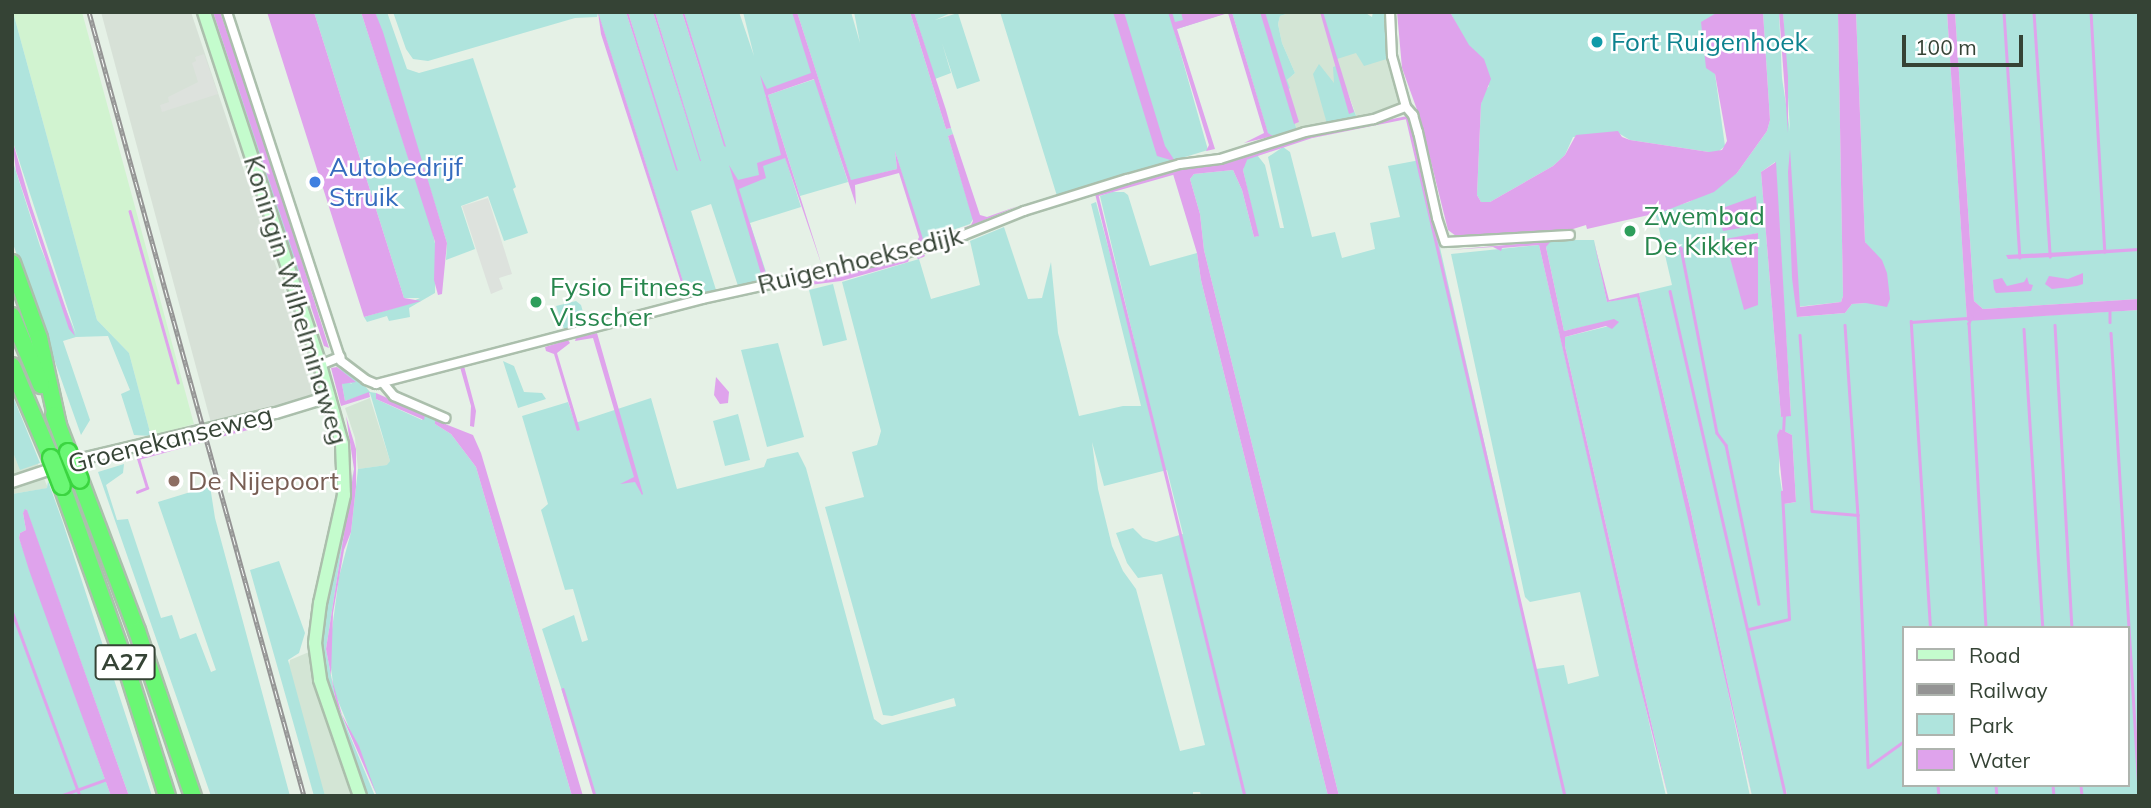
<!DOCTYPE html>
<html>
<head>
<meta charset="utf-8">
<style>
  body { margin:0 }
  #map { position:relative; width:2151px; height:808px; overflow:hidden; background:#e5f1e6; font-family:Mulish,sans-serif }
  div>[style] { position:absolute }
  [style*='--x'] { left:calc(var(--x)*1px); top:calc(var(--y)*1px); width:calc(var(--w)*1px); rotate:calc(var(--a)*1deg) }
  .residential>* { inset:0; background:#d3e5d5 }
  .commercial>* { inset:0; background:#d1f3d0 }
  .industrial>* { inset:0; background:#d7e1d7 }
  .green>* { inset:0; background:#afe4dd }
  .parking>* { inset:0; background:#dde2dd }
  .water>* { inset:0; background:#dfa3ec }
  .stream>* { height:2.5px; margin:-1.25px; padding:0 1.25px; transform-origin:1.25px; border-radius:1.25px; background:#dfa3ec }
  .roads { filter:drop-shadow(2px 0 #abbfac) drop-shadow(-2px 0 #abbfac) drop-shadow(0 2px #abbfac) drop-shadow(0 -2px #abbfac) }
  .minor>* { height:8px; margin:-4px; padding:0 4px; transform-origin:4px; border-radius:4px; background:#fff }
  .tertiary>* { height:10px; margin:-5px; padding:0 5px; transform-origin:5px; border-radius:5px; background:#fff }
  .secondary>* { height:12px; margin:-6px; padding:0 6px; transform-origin:6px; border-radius:6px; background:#c4fccd }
  .motorway>* { height:16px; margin:-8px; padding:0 8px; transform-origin:8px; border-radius:8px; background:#6af774 }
  .rail>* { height:5px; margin-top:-2.5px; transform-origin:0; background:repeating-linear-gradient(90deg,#fff 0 8px,#949494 0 16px); box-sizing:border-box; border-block:2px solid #949494 }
  .bridges { filter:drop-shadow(2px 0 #3bd540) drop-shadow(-2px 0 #3bd540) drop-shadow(0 2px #3bd540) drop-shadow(0 -2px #3bd540) }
  .motorway-bridge>* { height:16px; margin:-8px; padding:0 8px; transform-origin:8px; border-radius:8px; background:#6af774 }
  .dots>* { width:19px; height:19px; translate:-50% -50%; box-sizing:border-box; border:4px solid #fff; border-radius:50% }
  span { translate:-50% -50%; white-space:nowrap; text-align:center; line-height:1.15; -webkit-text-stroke:5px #fff; paint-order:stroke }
  .shield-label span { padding:2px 5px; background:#fff; border:2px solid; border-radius:5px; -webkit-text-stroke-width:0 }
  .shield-label { font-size:24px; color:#354335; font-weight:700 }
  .culture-label { font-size:26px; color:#0d838f }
  .left { translate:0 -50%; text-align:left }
  .shop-label { font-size:26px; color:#366cbe }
  .leisure-label { font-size:26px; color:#27864d }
  .street-label { font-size:26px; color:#354335 }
  .education-label { font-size:26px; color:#785e54 }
  .frame { position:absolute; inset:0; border:14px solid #354335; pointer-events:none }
  .legend { position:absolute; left:1902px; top:626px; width:228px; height:161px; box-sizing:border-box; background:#fff; border:2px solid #aeb4ae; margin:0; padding:9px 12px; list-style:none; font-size:21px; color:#354335 }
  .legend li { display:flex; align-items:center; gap:14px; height:35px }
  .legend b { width:35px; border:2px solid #aeb4ae }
  .scale { position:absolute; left:1902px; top:35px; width:121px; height:32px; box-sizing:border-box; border:4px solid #354335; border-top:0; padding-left:9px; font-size:21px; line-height:24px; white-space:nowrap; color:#354335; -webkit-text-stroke:5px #fff; paint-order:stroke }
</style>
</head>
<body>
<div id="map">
  <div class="residential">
    <i style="clip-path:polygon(1292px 12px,1322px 12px,1356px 53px,1390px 58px,1401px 101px,1397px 107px,1357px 118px,1347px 90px,1334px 84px,1324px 110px,1327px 124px,1297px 131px,1286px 91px,1287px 80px,1295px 73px,1282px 43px,1278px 24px,1280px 16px)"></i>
    <i style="clip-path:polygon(370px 398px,390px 461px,388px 465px,358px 469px,355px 438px,345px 408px)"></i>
    <i style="clip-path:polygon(12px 450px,17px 462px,37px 462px,48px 488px,12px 494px)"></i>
    <i style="clip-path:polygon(309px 652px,313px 684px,351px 796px,322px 796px,289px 666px,290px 660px)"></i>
  </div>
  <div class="commercial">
    <i style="clip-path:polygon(13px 12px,82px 12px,194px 424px,151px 436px,129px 353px,97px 320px)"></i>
  </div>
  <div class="industrial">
    <i style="clip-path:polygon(101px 12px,191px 12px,302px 344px,312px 395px,310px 398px,211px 423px)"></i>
  </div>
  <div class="green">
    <i style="clip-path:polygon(13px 12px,97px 320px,129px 353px,151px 436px,134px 435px,121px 394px,130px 390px,108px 336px,76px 337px,63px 341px,90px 420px,81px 435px,12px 241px,12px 159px,40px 246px,76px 334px,12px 139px)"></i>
    <i style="clip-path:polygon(208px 12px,213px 12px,301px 273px,298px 275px)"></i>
    <i style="clip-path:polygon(314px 12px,361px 12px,432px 230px,436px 248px,435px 293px,409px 308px,410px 317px,389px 321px,387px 316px,367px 322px,364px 317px,404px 305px,420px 298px,404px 298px)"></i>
    <i style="clip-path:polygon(375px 12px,387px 12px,407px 69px,419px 73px,473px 58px,516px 187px,513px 189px,528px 233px,504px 241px,488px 196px,461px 206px,475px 249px,446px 260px,447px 243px)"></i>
    <i style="clip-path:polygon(393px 12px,626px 12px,677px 171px,628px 12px,653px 12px,695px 144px,655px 12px,682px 12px,724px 146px,684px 12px,739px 12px,754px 56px,743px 12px,795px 12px,815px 74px,765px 94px,801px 207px,750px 223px,769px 281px,739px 289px,711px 204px,691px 211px,717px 293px,690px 299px,694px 296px,687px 295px,598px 13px,597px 17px,575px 18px,428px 61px,413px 59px,406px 49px)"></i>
    <i style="clip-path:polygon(797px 12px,851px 12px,860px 43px,854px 12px,910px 12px,946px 129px,951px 128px,953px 134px,948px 136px,973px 219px,970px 224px,922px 241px,895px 151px,897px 169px,851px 181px)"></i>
    <i style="clip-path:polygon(914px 12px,953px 12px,935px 20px,958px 13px,980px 81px,957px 89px,942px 43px,951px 73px,935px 79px)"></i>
    <i style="clip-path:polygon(1000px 12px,1230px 12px,1174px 30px,1208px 150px,1057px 196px)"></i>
    <i style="clip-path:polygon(1232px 12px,1292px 12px,1280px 16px,1278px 24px,1282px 43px,1295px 73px,1287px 80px,1290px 88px,1286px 91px,1297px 131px,1270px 138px,1273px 136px,1268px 134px)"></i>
    <i style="clip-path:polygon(1322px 12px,1364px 12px,1372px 17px,1373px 12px,1386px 12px,1390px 58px,1364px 66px,1356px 53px,1337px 59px)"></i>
    <i style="clip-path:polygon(1450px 12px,1718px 12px,1715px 74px,1725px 146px,1718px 152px,1709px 152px,1630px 140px,1620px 134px,1573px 137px,1565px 155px,1553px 166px,1490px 202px,1481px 202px,1477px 195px,1481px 104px,1483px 93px,1489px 86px)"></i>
    <i style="clip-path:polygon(evenodd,1763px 12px,1779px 12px,1782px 78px,1790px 131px,1783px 12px,1838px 12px,1843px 296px,1841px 302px,1796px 307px,1798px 317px,1845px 313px,1852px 304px,1866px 303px,1869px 248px,1865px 242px,1856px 12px,1947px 12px,1967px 320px,2139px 310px,2139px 796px,1787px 796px,1786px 789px,1784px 796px,1752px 796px,1691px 512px,1639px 293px,1672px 285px,1655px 212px,1689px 202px,1737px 173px,1767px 131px,1770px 120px,1763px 12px,1775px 162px,1791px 415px,1781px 417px,1761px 172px,1775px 162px,1763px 12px,1758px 233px,1758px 304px,1745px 309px,1726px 240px,1758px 233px,1763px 12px,1780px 429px,1792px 435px,1796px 502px,1784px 504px,1779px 472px,1780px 429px,1763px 12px,1904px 628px,2128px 628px,2128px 785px,1904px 785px,1904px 628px)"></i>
    <i style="clip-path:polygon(1955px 12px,2139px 12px,2139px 299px,1983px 309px,1974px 301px)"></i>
    <i style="clip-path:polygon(1319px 64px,1334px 83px,1333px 67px,1336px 66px,1357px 118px,1327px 124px,1313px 74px)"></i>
    <i style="clip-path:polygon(815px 79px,848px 182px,800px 196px,768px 95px)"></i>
    <i style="clip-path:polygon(1283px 147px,1290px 152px,1312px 237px,1335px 232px,1342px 258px,1375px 249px,1370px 223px,1400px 217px,1388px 166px,1420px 160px,1536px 669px,1564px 665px,1568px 684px,1599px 676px,1580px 592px,1530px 602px,1525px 597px,1451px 254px,1539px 245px,1666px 796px,1339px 796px,1204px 250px,1200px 214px,1190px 179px,1194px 174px,1233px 170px,1242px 190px,1254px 237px,1258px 236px,1243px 170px,1246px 156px,1254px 151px,1265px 165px,1280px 228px,1284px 228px,1268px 157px)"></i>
    <i style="clip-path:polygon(evenodd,1112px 192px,1124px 192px,1128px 195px,1150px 266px,1197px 253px,1201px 280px,1328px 796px,1201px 796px,1200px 792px,1193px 792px,1193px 796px,596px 796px,542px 629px,574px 615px,582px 642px,588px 640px,573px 589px,565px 590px,541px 510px,548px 504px,522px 416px,568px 402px,575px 423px,651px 398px,677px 489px,764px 467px,767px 459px,798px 452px,806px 468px,874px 719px,882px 725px,956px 706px,954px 698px,892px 716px,883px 715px,825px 507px,864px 497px,852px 452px,877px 445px,881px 431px,842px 282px,919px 259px,931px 299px,980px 285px,970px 241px,1004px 227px,1028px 299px,1042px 298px,1051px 262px,1058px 333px,1079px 416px,1123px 406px,1141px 406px,1091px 204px,1096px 202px,1139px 361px,1100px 196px,1112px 192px,1092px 442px,1104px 486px,1167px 470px,1183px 534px,1156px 542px,1143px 538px,1133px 528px,1116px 533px,1127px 563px,1138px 578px,1162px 574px,1205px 745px,1180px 751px,1136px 589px,1123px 571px,1112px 546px,1098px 489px,1092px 442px)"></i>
    <i style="clip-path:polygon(1548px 240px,1594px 240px,1607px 302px,1637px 296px,1710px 606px,1750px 796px,1668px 796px,1565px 346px,1565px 337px,1609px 326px,1614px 320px,1564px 331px,1546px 247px)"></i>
    <i style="clip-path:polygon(833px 284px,847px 340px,823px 346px,809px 290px)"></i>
    <i style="clip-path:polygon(576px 301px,581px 305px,587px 326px,565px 332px,556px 306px)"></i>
    <i style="clip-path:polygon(778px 343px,804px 437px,767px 447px,741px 350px)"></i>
    <i style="clip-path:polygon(503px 361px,514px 366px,524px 392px,542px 393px,546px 399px,518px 408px)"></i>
    <i style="clip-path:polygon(340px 365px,360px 380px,370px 392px,376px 393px,376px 399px,422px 420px,425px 415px,435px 420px,435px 424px,451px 434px,476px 467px,572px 796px,377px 796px,334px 691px,329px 652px,339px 577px,351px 532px,358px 469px,387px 465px,390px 461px,370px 393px,345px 401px,342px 384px,346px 381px,352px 384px,339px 368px)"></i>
    <i style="clip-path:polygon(12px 394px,40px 463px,20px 470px,12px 450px)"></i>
    <i style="clip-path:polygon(738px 414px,750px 460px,725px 466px,713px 421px)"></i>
    <i style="clip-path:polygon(124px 464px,123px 473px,106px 485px,117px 520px,128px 519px,161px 618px,172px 615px,180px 639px,196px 633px,211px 672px,216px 670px,158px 502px,210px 486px,215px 518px,290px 796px,211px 796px,98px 472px)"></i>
    <i style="clip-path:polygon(354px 469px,326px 649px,336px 702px,375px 796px,365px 796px,326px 685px,321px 648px,330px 581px)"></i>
    <i style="clip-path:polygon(48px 481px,62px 520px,152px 796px,129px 796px,26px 509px,23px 513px,26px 530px,20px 533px,19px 538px,111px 796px,12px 796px,12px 494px,47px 488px)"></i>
    <i style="clip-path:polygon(279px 561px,305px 633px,299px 653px,288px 660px,325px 796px,314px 796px,250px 570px)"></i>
  </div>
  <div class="parking">
    <i style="clip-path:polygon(204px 54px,218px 94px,162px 112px,160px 105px,169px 102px,168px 97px,198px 82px,192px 63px,196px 61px,195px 57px)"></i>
    <i style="clip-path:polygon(488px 198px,512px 274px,499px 278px,503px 289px,491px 294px,462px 206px)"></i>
  </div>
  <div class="water">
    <i style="clip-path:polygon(213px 12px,220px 12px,260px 127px,329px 348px,324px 346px)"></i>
    <i style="clip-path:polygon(267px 12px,314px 12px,404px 298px,421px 301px,364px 317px)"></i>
    <i style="clip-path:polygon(361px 12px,375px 12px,383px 32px,447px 243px,442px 294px,438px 295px,434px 280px,435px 242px)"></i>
    <i style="clip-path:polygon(598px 12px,687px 294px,695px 296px,686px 298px,601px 34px)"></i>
    <i style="clip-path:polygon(626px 12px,628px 12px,678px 171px,676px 170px)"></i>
    <i style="clip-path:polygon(653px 12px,655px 12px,701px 161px,700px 161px)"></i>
    <i style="clip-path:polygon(682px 12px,684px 12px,726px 147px,724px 146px)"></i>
    <i style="clip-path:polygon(792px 12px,797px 12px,851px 180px,897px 169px,895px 151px,923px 239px,919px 245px,854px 263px,916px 244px,919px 237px,899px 173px,855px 185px,856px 205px,814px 79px,768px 95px,823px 269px,785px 158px,763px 166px,766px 178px,739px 189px,766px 274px,761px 274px,729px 165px,738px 180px,759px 175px,757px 163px,781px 155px,760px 75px,767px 89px,811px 73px)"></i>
    <i style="clip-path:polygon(910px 12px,914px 12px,946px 110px,951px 128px,946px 129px)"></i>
    <i style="clip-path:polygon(1113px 12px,1124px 12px,1165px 146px,1179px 167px,1215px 165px,1245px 156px,1247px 160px,1243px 170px,1259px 236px,1254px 237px,1242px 190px,1233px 170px,1194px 174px,1190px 179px,1200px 214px,1204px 250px,1339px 796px,1328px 796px,1201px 280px,1197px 253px,1173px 174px,1174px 161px,1157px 156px)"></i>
    <i style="clip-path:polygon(1168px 12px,1172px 12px,1175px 22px,1183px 20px,1181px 12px,1232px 12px,1268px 133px,1273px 136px,1244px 143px,1264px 133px,1228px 13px,1177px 29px,1215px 149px,1206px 151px,1209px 145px)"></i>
    <i style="clip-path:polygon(1260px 12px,1265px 12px,1299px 122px,1294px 124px)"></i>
    <i style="clip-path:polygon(1320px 12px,1323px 12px,1354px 112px,1349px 114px)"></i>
    <i style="clip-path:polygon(1397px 12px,1450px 12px,1469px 45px,1484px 59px,1491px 79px,1481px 104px,1477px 195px,1481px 202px,1490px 202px,1553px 166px,1565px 155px,1576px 135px,1618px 131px,1622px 137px,1630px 140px,1709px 152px,1722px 150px,1727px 141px,1715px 74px,1706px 68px,1701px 22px,1718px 12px,1763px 12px,1770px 120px,1767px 131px,1737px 173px,1714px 192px,1662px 212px,1587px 229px,1586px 225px,1573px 229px,1456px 236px,1448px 230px,1420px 118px,1402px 68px)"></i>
    <i style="clip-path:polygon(1779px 12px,1783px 12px,1788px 77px,1788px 133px)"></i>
    <i style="clip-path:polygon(1838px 12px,1856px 12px,1865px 242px,1882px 260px,1887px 273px,1890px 299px,1887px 307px,1866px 303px,1852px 304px,1845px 313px,1797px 317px,1792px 278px,1788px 172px,1790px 149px,1800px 307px,1841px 302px,1843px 296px)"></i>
    <i style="clip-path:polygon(1947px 12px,1955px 12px,1974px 301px,1983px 309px,2139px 299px,2139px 310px,1967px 321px)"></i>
    <i style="clip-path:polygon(953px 134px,980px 215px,987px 217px,1018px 206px,951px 234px,933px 240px,971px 225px,973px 221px,948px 136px)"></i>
    <i style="clip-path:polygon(12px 139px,31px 205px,75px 336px,69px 329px,16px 171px)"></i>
    <i style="clip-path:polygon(1776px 162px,1791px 416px,1781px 417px,1761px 172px)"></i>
    <i style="clip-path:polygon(1756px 196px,1758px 225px,1723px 231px,1717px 210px)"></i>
    <i style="clip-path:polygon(1758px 233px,1758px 305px,1744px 310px,1725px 239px)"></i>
    <i style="clip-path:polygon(1551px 241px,1546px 247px,1564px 331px,1614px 319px,1619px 322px,1612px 329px,1606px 326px,1565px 337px,1565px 346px,1668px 796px,1635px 666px,1539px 245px,1502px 248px,1501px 251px,1493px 247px,1449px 250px)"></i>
    <i style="clip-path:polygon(1594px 242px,1609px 300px,1639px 293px,1691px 512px,1752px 796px,1637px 297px,1607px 302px)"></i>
    <i style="clip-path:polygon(2139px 248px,2139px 251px,2052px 257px,2008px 259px,2006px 255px)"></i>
    <i style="clip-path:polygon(910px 257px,908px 262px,841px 281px,786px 288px)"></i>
    <i style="clip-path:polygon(2083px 273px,2083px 284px,2077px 286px,2052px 289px,2045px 284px,2049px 276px,2068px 279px)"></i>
    <i style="clip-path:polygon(2027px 277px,2029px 284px,2033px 285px,2031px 291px,1996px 293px,1994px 289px,1993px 280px,2002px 278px,2007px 286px,2024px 282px)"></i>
    <i style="clip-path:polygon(597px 333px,643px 494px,642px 495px,635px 482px,620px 484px,634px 477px,593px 338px,575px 341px,576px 338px)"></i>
    <i style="clip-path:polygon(568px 340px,570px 343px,557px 353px,580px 430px,577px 431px,554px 354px,546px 351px,545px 347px)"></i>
    <i style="clip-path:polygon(464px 366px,476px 411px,474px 427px,470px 426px,471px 406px,460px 367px)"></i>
    <i style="clip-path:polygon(337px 367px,356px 382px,342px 384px,345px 401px,369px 392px,370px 397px,341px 406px,331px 368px)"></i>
    <i style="clip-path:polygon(716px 377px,729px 392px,728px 403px,720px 404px,714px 395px)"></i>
    <i style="clip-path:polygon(376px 393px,425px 415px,424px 420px,376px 399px)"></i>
    <i style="clip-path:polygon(346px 416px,356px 449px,356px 487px,351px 532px,344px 550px,333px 613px,331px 676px,342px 715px,359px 746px,377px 796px,336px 702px,326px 649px,354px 469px)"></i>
    <i style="clip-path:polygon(435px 420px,473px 435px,481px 453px,583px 796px,572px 796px,476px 467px,451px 434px,435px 424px)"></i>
    <i style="clip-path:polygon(1780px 429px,1792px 435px,1796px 502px,1784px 504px,1777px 435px)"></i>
    <i style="clip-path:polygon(25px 509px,27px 510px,129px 796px,111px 796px,29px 570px,19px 538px,20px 533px,26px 530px,23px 513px)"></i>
  </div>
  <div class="stream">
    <i style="--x:2004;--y:12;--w:246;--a:86.3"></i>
    <i style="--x:2034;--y:12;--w:245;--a:86.2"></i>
    <i style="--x:2091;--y:12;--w:240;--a:86.7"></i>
    <i style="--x:1245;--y:158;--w:71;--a:-18.2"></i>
    <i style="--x:1312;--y:136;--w:97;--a:-11.3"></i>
    <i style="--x:1407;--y:117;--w:697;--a:76.9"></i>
    <i style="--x:1174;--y:173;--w:80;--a:164.1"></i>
    <i style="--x:1097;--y:195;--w:619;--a:76.17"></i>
    <i style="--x:130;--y:211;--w:178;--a:74.3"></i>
    <i style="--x:1670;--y:240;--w:14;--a:36"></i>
    <i style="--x:1681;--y:248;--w:188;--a:79"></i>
    <i style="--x:1717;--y:433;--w:15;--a:53"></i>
    <i style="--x:1726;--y:445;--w:162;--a:78.3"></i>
    <i style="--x:918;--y:257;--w:5;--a:-22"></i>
    <i style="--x:1670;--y:291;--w:515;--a:77.1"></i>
    <i style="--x:2110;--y:309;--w:13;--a:90"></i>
    <i style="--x:1972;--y:317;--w:7;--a:117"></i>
    <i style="--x:1969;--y:323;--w:305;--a:86.8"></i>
    <i style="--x:1845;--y:325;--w:190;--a:86.1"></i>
    <i style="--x:1858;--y:515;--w:252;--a:87.7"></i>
    <i style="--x:1868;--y:767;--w:44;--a:-35.8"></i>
    <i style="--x:2055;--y:325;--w:303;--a:86.8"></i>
    <i style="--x:2024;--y:329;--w:300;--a:86.4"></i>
    <i style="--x:2111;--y:333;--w:464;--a:86.5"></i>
    <i style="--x:1800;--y:335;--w:176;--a:86.1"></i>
    <i style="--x:1812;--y:511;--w:46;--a:5"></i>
    <i style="--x:1783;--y:433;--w:18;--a:-87"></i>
    <i style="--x:216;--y:436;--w:49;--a:-14.3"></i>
    <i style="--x:137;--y:492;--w:11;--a:-22"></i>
    <i style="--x:147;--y:488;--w:31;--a:-107"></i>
    <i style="--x:138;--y:458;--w:67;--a:-15.5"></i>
    <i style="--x:12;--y:611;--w:197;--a:69.8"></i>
    <i style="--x:1930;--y:628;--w:307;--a:-93.6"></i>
    <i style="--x:1911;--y:322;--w:56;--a:-4.1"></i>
    <i style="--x:1749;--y:629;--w:41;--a:-14"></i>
    <i style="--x:1789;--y:619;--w:127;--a:-93.2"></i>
    <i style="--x:563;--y:689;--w:112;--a:73.3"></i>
    <i style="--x:1938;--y:785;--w:11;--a:85"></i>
    <i style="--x:1996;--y:785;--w:11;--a:85"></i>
    <i style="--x:2053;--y:785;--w:11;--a:85"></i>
    <i style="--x:2081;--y:785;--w:11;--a:85"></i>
    <i style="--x:60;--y:796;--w:50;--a:-19.9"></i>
  </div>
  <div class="roads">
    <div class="minor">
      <i style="--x:227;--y:12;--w:367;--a:71.9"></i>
      <i style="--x:341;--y:361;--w:31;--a:37"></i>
      <i style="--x:366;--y:380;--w:11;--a:22"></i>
      <i style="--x:376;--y:384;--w:337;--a:-14.6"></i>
      <i style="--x:702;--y:299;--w:196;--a:-12.4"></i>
      <i style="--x:893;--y:257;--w:74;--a:-17.2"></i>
      <i style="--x:964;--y:235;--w:65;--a:-21.8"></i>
      <i style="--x:1024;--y:211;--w:108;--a:-17.3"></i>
      <i style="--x:1127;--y:179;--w:55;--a:-15.8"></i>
      <i style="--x:1180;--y:164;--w:40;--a:-7.1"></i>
      <i style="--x:1220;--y:159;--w:89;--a:-17.6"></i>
      <i style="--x:1305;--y:132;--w:70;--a:-10.7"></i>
      <i style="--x:1374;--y:119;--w:34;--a:-21"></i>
      <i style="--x:1390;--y:12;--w:44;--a:87.4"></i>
      <i style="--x:1392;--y:56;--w:53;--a:74.6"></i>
      <i style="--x:1406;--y:107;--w:11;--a:49"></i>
      <i style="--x:1413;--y:115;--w:18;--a:74"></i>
      <i style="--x:1418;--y:132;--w:88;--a:77.5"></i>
      <i style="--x:1437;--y:218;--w:25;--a:72"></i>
      <i style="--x:1445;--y:242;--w:125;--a:-3.2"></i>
      <i style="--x:320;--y:365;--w:22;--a:-22"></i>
      <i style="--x:383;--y:383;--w:17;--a:50"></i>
      <i style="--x:394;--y:396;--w:56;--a:23.3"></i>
    </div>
    <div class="tertiary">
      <i style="--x:12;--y:482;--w:73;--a:-18.4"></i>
      <i style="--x:81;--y:459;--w:200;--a:-13.3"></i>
      <i style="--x:276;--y:413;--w:54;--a:-17.1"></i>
    </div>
    <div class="secondary">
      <i style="--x:204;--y:12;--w:372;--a:71.8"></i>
      <i style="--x:320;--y:365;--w:82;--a:74.4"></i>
      <i style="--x:342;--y:444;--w:51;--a:87.8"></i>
      <i style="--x:344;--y:495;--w:111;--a:102.5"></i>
      <i style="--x:320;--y:603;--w:40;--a:97.1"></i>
      <i style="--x:315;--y:643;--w:37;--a:82"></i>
      <i style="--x:320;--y:680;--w:123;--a:71"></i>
    </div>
    <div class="motorway">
      <i style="--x:12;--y:263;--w:80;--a:70.2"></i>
      <i style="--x:39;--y:338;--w:89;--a:77.7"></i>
      <i style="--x:12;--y:316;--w:75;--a:67.2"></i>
      <i style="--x:12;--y:366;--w:100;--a:67"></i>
      <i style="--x:54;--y:415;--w:40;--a:69"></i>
      <i style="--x:80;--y:480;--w:161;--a:69.3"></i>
      <i style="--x:137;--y:631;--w:174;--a:71.3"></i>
      <i style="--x:62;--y:486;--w:188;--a:70.4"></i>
      <i style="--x:125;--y:663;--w:139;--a:72.5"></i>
    </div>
  </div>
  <div class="rail">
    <i style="--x:89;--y:12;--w:813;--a:74.66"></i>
  </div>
  <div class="bridges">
    <div class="motorway-bridge">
      <i style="--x:68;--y:452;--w:30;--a:67"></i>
      <i style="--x:51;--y:458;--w:30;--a:69"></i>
    </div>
  </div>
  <div class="dots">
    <i style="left:1597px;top:42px;background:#0f9aa8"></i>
    <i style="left:315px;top:182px;background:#3f7fe0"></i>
    <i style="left:1630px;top:231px;background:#2e9e5b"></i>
    <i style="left:536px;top:302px;background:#2e9e5b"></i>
    <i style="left:174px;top:481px;background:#8d6e63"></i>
  </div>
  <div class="shield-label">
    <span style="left:125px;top:662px">A27</span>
  </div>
  <div class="culture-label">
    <span class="left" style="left:1611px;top:42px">Fort Ruigenhoek</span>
  </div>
  <div class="shop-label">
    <span class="left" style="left:329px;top:182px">Autobedrijf<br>Struik</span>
  </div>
  <div class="leisure-label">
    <span class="left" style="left:1644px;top:231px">Zwembad<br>De Kikker</span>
    <span class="left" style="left:550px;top:302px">Fysio Fitness<br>Visscher</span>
  </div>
  <div class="street-label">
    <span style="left:860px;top:260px;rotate:-14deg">Ruigenhoeksedijk</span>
    <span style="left:296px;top:300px;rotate:73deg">Koningin Wilhelminaweg</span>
    <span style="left:170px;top:439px;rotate:-14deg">Groenekanseweg</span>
  </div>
  <div class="education-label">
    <span class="left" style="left:188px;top:481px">De Nijepoort</span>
  </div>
  <div class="frame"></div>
  <ul class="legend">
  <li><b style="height:9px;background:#c4fccd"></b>Road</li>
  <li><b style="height:9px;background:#949494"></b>Railway</li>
  <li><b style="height:19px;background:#afe4dd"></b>Park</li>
  <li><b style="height:19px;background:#dfa3ec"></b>Water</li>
  </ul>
  <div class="scale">100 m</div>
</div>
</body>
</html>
